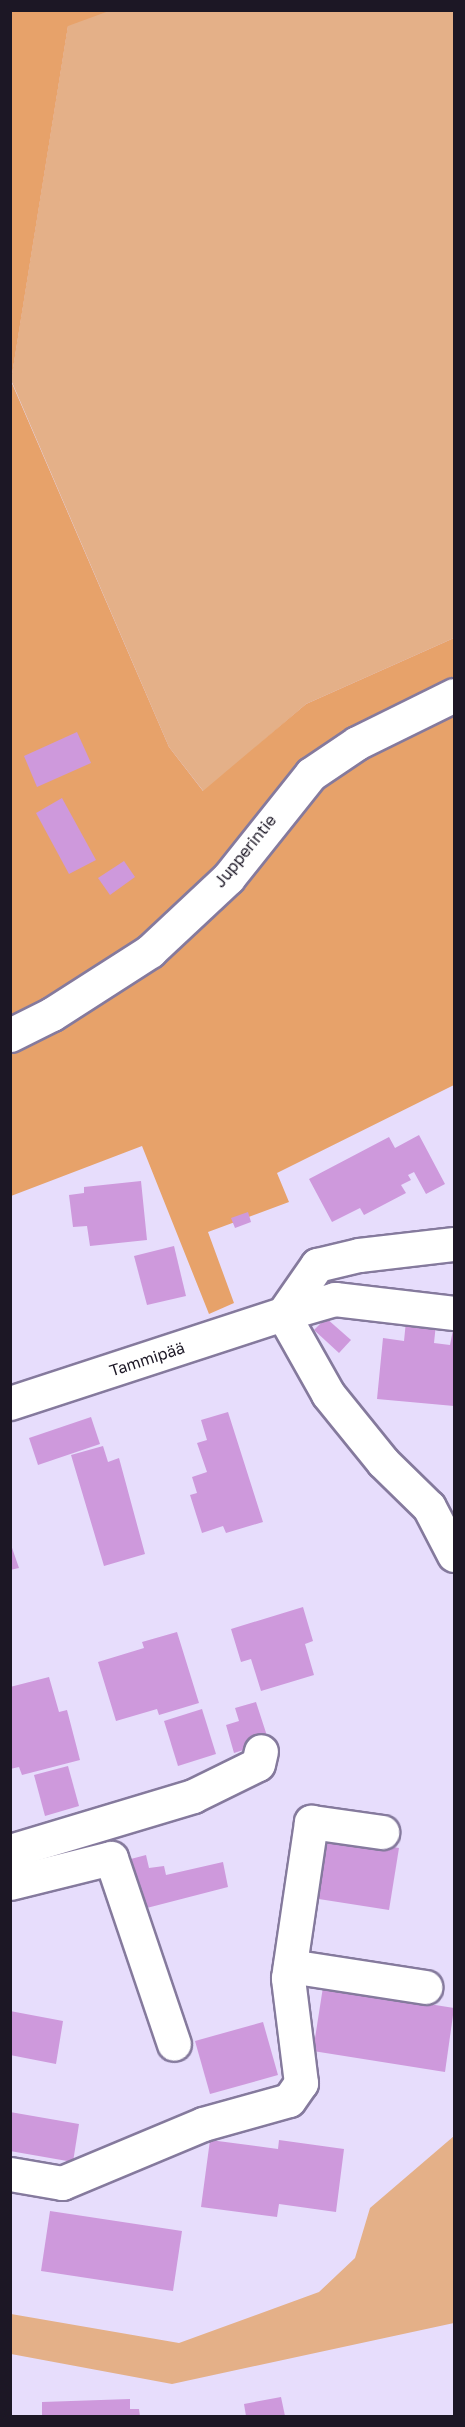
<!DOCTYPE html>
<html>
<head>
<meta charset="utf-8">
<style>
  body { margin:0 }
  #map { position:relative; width:465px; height:2427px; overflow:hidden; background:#e7ddfc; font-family:"Golos Text",sans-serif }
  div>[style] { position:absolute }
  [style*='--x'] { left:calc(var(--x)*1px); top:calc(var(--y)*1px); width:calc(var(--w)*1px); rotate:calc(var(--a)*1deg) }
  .green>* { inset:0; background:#e4b088 }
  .forest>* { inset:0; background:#e7a26a }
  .building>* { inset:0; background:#ce99dc }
  .roads { filter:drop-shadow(2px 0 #857a9d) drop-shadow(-2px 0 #857a9d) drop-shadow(0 2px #857a9d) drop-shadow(0 -2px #857a9d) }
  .minor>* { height:33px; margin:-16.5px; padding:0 16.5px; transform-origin:16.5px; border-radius:16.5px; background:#fff }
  span { translate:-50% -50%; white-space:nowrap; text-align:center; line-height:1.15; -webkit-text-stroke:6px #fff; paint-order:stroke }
  .street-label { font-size:16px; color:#1c1725 }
  .frame { position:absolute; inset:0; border:12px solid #1c1725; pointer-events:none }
</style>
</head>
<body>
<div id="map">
  <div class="green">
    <i style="clip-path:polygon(109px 10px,454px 11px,454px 638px,306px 704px,204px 792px,169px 747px,11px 380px,68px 25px)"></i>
    <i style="clip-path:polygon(454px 2136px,454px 2323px,172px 2384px,11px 2354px,11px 2314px,179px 2343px,319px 2292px,355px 2258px,370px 2208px)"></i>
  </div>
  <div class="forest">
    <i style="clip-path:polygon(11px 11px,109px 11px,68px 26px,11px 381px,169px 747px,203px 791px,306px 704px,454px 638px,454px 1085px,277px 1173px,289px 1202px,208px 1232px,234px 1303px,209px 1314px,142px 1146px,11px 1196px)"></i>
  </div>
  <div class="building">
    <i style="clip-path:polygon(77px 732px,91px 763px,37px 787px,24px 756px)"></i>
    <i style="clip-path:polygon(62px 798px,96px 860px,69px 874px,36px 813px)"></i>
    <i style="clip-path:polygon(124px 861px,135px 877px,110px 895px,98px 878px)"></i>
    <i style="clip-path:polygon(419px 1135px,445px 1184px,426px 1194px,414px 1172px,408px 1175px,411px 1180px,401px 1185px,406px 1193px,364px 1215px,360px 1208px,332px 1222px,309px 1179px,389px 1137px,395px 1148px)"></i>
    <i style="clip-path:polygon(141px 1181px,147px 1240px,90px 1246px,87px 1226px,73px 1227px,69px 1195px,84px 1193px,84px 1187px)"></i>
    <i style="clip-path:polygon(248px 1212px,251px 1222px,235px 1228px,231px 1218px)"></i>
    <i style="clip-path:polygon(174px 1246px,186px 1296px,147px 1305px,134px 1256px)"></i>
    <i style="clip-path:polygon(326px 1318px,351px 1340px,339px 1353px,314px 1330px)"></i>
    <i style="clip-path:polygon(406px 1321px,436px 1324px,434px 1343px,450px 1345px,454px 1325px,454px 1406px,377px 1399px,383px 1338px,404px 1341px)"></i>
    <i style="clip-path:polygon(228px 1412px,263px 1522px,226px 1533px,223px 1526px,202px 1533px,190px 1495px,197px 1493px,192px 1477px,207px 1472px,197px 1443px,207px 1440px,201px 1420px)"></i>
    <i style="clip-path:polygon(91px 1417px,100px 1444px,38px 1465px,29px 1438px)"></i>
    <i style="clip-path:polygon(103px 1446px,108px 1462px,119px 1458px,145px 1554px,104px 1566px,71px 1455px)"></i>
    <i style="clip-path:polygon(10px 1542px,19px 1568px,10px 1570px)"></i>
    <i style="clip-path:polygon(303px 1607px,313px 1641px,305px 1644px,314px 1675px,261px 1691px,251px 1659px,241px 1662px,231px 1629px)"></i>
    <i style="clip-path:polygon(177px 1632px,199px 1703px,159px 1715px,157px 1709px,116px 1721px,98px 1662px,144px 1648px,142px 1642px)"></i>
    <i style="clip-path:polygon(49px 1677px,59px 1712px,67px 1710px,80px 1760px,22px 1775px,19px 1767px,10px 1769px,10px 1687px)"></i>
    <i style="clip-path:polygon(256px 1702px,269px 1742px,234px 1753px,226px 1725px,239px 1721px,235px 1708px)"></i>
    <i style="clip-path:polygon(202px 1709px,216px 1754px,178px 1766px,164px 1721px)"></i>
    <i style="clip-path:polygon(68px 1766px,79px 1806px,45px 1816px,34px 1775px)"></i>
    <i style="clip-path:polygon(316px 1835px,399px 1848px,389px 1910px,306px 1897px)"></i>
    <i style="clip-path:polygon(146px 1855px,149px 1868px,164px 1866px,166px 1875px,223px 1862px,228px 1887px,139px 1910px,127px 1860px)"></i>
    <i style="clip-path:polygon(323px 1987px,454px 2008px,445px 2072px,313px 2051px)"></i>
    <i style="clip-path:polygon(10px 2011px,63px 2021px,56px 2064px,10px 2055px)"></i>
    <i style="clip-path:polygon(263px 2022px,278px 2075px,210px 2094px,195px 2041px)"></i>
    <i style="clip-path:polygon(10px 2112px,79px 2124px,73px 2162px,10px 2151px)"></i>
    <i style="clip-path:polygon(210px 2140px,278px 2149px,279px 2140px,344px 2149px,336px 2212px,279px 2204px,277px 2217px,201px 2207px)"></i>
    <i style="clip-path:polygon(50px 2211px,182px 2231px,173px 2291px,41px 2271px)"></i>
    <i style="clip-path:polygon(281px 2397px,285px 2416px,246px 2416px,244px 2404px)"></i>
    <i style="clip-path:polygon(130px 2399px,130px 2409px,139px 2409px,140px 2416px,42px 2416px,42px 2402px)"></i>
  </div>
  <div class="roads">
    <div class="minor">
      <i style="--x:10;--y:1035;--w:47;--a:-26.6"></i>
      <i style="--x:52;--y:1014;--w:117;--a:-32.7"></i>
      <i style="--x:150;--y:951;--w:107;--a:-43.1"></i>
      <i style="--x:228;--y:878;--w:133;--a:-51.4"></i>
      <i style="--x:311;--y:774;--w:55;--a:-34"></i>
      <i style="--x:357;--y:743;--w:108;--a:-26.3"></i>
      <i style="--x:454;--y:1313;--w:120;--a:-173.3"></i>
      <i style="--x:335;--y:1299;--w:54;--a:163.9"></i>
      <i style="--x:283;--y:1314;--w:92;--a:60.6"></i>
      <i style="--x:328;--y:1394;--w:87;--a:51"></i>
      <i style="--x:383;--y:1462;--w:64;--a:44.4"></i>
      <i style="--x:429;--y:1507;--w:54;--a:62.5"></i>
      <i style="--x:10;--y:1403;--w:287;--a:-18.1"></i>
      <i style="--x:283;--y:1314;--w:60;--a:-55.2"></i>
      <i style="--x:317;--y:1265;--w:43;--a:-13.4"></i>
      <i style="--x:359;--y:1255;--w:96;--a:-6.6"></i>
      <i style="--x:10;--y:1851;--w:191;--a:-16.7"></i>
      <i style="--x:193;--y:1796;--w:72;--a:-26.2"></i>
      <i style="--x:258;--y:1764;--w:13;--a:-77"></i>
      <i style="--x:10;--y:1883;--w:104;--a:-13.9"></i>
      <i style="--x:111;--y:1858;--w:196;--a:71.3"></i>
      <i style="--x:290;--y:1966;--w:137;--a:8.8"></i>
      <i style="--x:10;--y:2174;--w:53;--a:9.8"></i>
      <i style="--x:62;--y:2183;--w:153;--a:-22.7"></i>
      <i style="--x:203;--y:2124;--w:89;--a:-15.6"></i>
      <i style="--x:289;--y:2100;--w:21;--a:-55"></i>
      <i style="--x:301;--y:2083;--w:106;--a:-97.1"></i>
      <i style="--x:288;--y:1978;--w:158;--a:-81.6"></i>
      <i style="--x:311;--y:1822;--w:72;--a:8"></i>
    </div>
  </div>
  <div class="street-label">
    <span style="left:245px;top:851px;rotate:-51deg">Jupperintie</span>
    <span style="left:147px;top:1359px;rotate:-18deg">Tammipää</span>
  </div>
  <div class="frame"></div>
</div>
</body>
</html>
